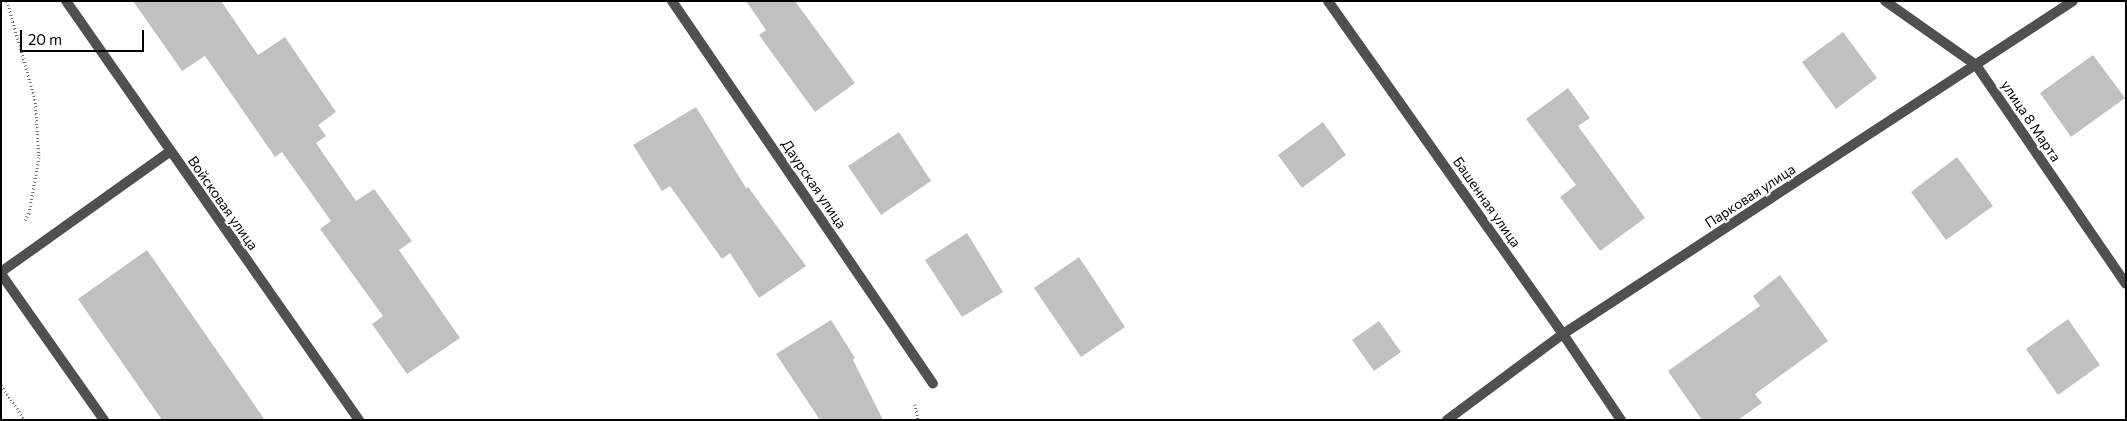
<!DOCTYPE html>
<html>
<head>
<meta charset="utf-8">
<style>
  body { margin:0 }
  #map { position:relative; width:2127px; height:421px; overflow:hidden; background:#fff; font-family:Commissioner,sans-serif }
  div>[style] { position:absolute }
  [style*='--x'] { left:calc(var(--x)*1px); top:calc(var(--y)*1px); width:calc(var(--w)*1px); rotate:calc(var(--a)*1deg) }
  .building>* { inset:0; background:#c0c0c0 }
  .path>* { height:3px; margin-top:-1.5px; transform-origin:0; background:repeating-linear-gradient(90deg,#727272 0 1px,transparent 0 3.5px) }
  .service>* { height:10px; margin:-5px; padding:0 5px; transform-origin:5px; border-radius:5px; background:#505050 }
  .minor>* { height:10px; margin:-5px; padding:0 5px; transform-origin:5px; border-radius:5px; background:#505050 }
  span { translate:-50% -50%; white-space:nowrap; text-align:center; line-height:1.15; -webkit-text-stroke:4px #fff; paint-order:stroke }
  .street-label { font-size:14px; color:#000 }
  .frame { position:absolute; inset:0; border:2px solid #000; pointer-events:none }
  .scale { position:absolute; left:20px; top:30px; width:124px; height:22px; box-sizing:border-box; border:2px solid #000; border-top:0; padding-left:6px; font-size:15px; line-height:18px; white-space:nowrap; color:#000; -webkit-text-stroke:4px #fff; paint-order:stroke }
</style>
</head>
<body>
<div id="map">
  <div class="building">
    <i style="clip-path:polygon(133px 1px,221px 1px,258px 55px,285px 37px,336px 112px,318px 125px,326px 136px,316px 143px,356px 201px,374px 189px,412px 241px,399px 250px,460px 338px,407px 374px,372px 324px,383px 316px,320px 229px,331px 221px,282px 152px,275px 157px,205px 56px,182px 71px)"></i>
    <i style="clip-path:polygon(746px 1px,795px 1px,855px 83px,815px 112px,759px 35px,766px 30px)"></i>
    <i style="clip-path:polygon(1843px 32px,1877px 78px,1836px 109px,1802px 62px)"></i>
    <i style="clip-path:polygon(2093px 55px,2125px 98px,2071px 137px,2040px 93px)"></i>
    <i style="clip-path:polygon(1568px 88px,1590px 118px,1578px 126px,1645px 218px,1600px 251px,1560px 197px,1576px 185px,1526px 119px)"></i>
    <i style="clip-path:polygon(696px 107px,746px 188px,748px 187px,806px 266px,759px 298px,730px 253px,722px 259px,670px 186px,662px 191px,633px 145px)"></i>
    <i style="clip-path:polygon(1323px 122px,1346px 155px,1302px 188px,1278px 155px)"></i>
    <i style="clip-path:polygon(899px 132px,931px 181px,881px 215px,848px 166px)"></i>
    <i style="clip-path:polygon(1957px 157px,1993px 206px,1946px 240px,1911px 192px)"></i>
    <i style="clip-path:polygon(967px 233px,1003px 292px,962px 317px,925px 260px)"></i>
    <i style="clip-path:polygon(147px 250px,265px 420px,162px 420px,78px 299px)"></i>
    <i style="clip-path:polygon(1079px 257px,1125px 327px,1081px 357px,1034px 288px)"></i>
    <i style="clip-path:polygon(1780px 275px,1828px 341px,1755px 394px,1762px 403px,1738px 420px,1702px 420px,1668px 371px,1760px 306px,1753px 296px)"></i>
    <i style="clip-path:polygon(2068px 319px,2100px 365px,2058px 395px,2026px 349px)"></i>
    <i style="clip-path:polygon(831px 320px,855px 358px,853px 360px,883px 420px,820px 420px,776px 354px)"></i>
    <i style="clip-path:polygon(1379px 321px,1401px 352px,1374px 371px,1352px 340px)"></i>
  </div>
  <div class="path">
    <i style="--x:7;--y:1;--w:102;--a:74.1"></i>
    <i style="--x:35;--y:99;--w:58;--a:86.1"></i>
    <i style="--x:39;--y:157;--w:57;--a:100.1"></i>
    <i style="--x:29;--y:213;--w:8;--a:120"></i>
    <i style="--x:1;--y:385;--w:42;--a:55.6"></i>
    <i style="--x:915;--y:404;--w:16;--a:79"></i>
  </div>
  <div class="service">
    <i style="--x:1;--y:272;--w:206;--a:-35.5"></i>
    <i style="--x:1;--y:274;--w:179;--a:54.8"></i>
  </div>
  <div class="minor">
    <i style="--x:66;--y:1;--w:511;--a:55.04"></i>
    <i style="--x:672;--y:1;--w:463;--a:55.7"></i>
    <i style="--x:1328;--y:1;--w:408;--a:54.8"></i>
    <i style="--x:1563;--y:334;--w:104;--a:56"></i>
    <i style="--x:1885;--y:1;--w:111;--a:35.1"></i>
    <i style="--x:1976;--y:65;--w:265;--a:55.6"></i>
    <i style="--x:1447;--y:420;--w:144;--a:-36.6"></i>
    <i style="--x:1563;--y:334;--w:609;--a:-33.14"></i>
  </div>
  <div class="street-label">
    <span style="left:2031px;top:121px;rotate:56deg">улица 8 Марта</span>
    <span style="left:814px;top:184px;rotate:56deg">Даурская улица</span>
    <span style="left:1750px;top:196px;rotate:-33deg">Парковая улица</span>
    <span style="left:1487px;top:202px;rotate:55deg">Башенная улица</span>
    <span style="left:223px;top:203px;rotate:55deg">Войсковая улица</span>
  </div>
  <div class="frame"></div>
  <div class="scale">20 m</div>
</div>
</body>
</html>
